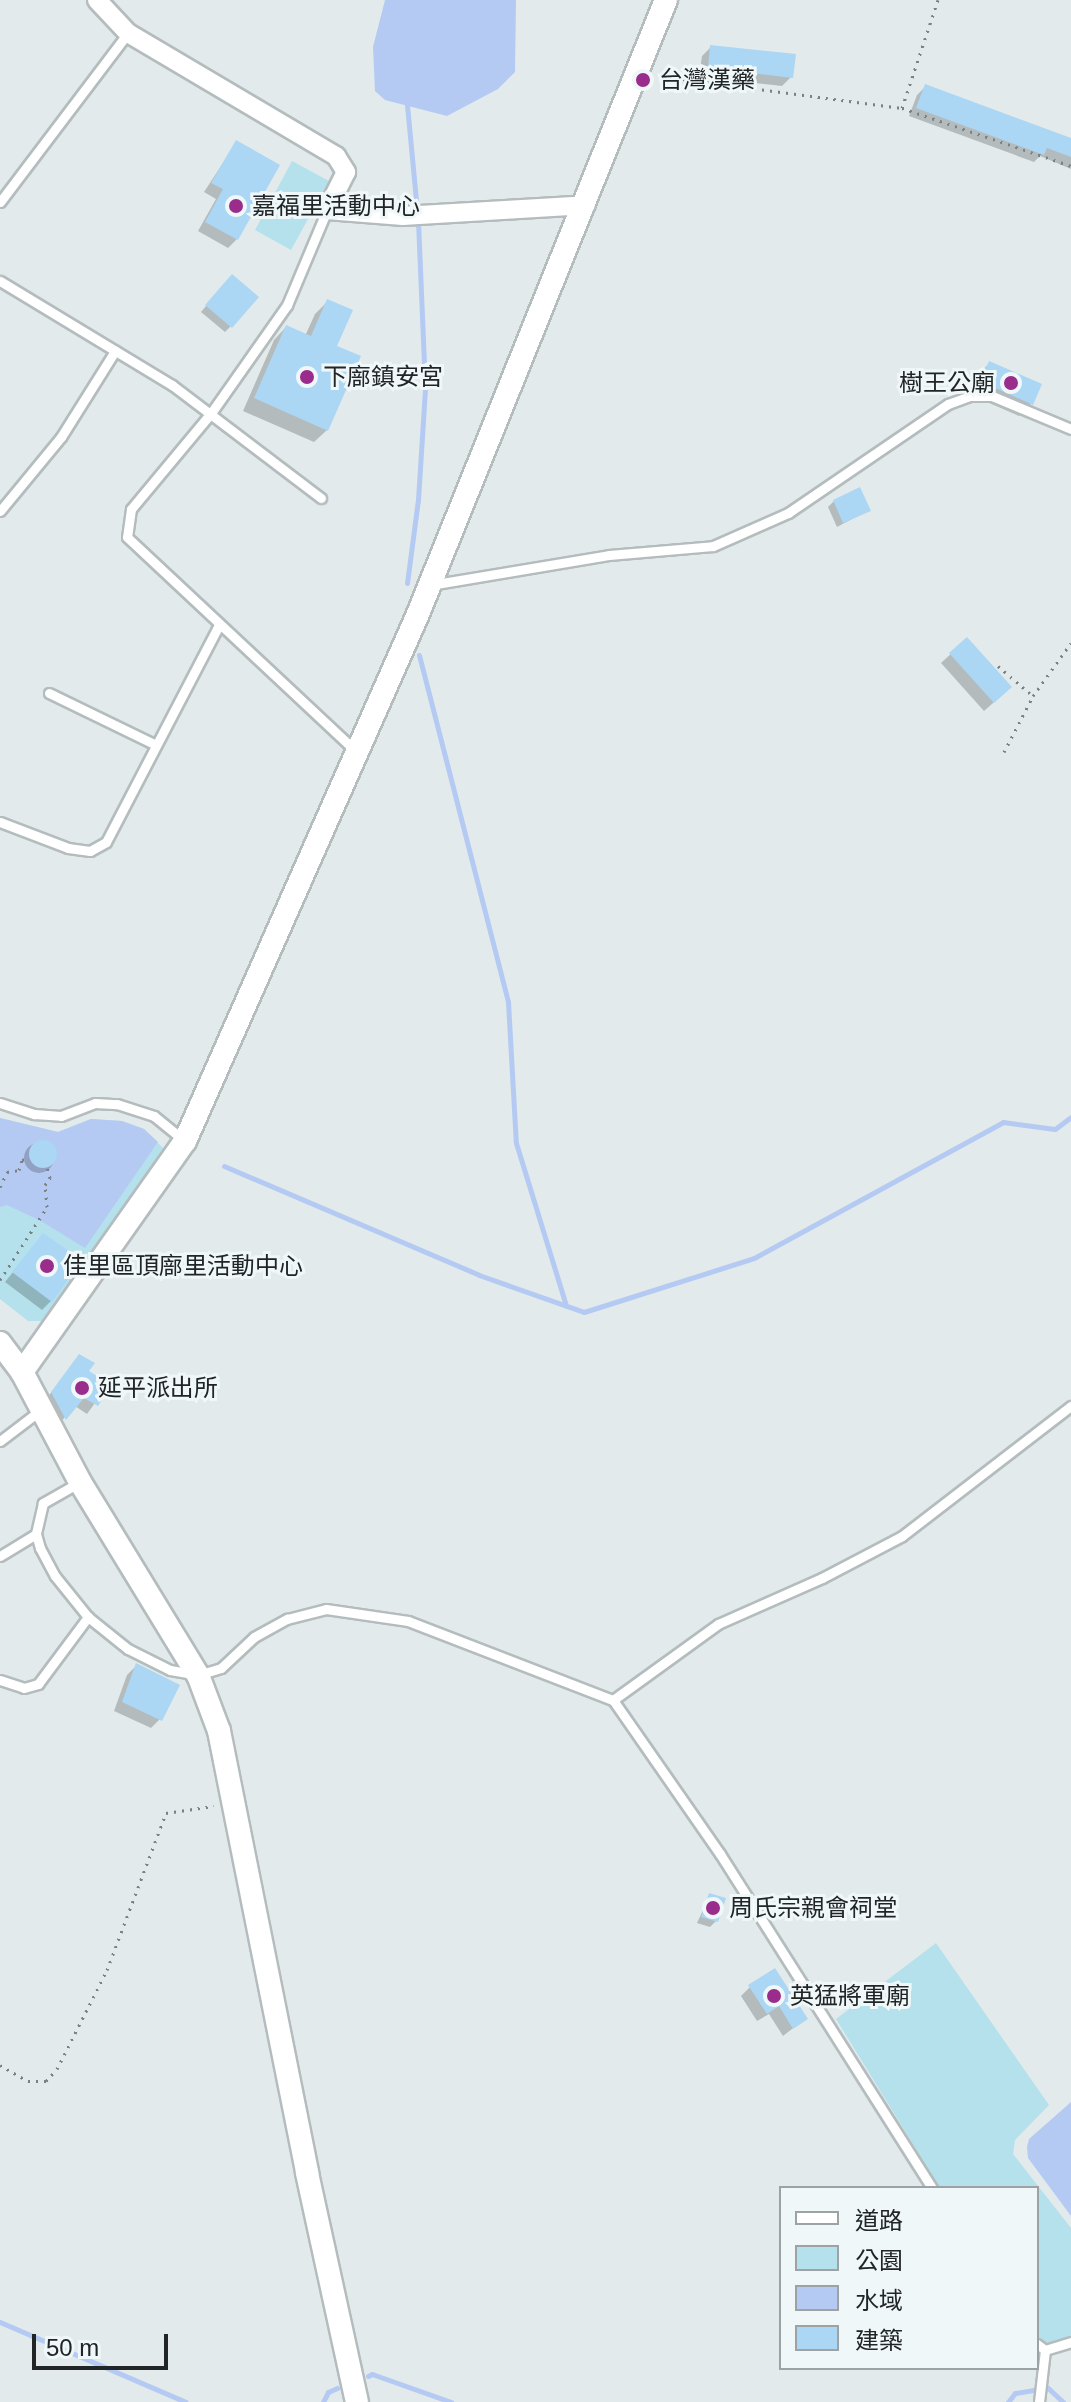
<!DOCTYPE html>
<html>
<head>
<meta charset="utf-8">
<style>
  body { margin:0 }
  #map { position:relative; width:1071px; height:2402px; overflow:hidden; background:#e2eaec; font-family:Arial,"Noto Sans TC",sans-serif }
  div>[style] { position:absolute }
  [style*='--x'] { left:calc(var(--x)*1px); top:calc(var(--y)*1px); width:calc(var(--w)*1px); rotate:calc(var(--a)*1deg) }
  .green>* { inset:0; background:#b5e1ec }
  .water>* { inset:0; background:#b4caf2 }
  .shadow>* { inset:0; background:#0003 }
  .round { border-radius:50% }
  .stream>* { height:5px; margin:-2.5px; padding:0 2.5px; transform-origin:2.5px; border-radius:2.5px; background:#b4caf2 }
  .building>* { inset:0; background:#abd6f4 }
  .path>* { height:3px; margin-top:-1.5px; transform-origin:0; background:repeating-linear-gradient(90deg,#7b8082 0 2px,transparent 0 8px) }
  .roads { filter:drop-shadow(2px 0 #b4bcbe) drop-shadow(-2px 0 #b4bcbe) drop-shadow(0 2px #b4bcbe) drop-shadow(0 -2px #b4bcbe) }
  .service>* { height:9px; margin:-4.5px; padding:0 4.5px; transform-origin:4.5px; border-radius:4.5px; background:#fff }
  .minor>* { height:18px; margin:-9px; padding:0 9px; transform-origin:9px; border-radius:9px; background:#fff }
  .tertiary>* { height:22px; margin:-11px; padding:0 11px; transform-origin:11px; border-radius:11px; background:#fff }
  .dots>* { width:22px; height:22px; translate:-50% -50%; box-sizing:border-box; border:4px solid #eff7f9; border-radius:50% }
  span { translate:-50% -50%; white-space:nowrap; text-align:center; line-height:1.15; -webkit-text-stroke:6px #eff7f9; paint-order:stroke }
  .poi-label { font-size:24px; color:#222526 }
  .left { translate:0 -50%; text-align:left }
  .right { translate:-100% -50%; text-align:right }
  .legend { position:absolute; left:779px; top:2186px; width:260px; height:184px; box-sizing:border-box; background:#eff7f9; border:2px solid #9da3a5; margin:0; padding:10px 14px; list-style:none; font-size:24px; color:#222526 }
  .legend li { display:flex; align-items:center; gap:16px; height:40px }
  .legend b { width:40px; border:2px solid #9da3a5 }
  .scale { position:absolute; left:32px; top:2334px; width:136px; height:36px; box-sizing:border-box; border:4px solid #222526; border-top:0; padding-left:10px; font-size:24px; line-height:28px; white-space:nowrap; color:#222526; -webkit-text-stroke:6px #eff7f9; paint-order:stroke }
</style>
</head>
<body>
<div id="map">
  <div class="green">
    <i style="clip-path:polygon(292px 161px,329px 181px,291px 250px,255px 230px)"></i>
    <i style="clip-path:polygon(0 1118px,58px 1132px,91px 1119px,122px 1121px,144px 1129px,165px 1150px,49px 1321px,28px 1321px,0 1299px)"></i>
    <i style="clip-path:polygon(936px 1943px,1049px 2105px,1015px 2140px,1013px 2154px,1071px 2228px,1071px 2336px,1064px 2342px,1046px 2346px,1037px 2339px,1037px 2188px,940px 2188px,836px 2019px)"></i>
  </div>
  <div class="water">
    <i style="clip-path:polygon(385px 0,516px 0,515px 72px,498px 89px,447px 116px,385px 100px,375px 91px,373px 47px)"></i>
    <i style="clip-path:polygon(0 1118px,58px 1132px,91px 1119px,122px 1121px,144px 1129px,158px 1142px,85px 1248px,41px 1221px,7px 1205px,0 1207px)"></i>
    <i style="clip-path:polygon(1071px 2102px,1071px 2216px,1028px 2158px,1027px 2147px,1029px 2139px)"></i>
  </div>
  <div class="shadow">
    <i style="clip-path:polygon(711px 47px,791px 77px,782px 86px,699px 77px,702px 56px)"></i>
    <i style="clip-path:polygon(926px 86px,1071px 140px,1071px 169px,1040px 156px,1034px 162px,909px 116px,917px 95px)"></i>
    <i style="clip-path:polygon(236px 143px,237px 239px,228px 248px,198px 231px,216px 199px,204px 192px)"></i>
    <i style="clip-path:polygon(226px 282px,231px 326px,225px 332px,201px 312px)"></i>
    <i style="clip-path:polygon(328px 301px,335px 347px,327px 430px,314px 442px,243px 411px,274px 340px,286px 327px,305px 336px,315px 314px)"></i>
    <i style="clip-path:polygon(990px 363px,1031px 404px,1019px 416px,969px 394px,977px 375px)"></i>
    <i style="clip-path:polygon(834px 501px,869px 510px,837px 527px,828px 507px)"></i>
    <i style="clip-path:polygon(966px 640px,1001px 696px,984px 711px,941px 663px)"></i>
    <i class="round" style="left:24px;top:1143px;width:30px;height:30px"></i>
    <i style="clip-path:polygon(43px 1235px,51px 1301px,42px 1310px,5px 1282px)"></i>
    <i style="clip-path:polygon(80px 1356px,87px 1371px,108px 1385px,87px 1414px,75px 1406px,56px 1427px,43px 1403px)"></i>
    <i style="clip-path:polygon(136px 1666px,160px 1719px,151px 1728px,114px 1711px,127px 1675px)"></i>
    <i style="clip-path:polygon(710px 1895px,716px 1921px,710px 1927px,697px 1923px)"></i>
    <i style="clip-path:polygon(750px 1987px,806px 2018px,783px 2036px,769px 2014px,757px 2021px,741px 1996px)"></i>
  </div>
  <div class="stream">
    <i style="--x:407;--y:105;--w:106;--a:84.6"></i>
    <i style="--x:407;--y:583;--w:84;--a:-82.5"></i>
    <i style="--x:418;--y:500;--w:112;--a:-86.4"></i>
    <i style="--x:425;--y:388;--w:167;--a:-92.4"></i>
    <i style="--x:419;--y:655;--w:358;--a:75.6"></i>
    <i style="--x:508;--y:1002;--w:141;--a:86.8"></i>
    <i style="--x:516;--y:1143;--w:170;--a:72.9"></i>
    <i style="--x:224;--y:1166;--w:277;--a:23.1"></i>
    <i style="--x:479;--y:1275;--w:111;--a:19.4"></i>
    <i style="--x:584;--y:1312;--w:178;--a:-17.6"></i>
    <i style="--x:754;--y:1258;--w:284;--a:-28.6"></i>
    <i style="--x:1003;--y:1122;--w:52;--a:7.7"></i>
    <i style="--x:1055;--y:1129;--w:20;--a:-37"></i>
    <i style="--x:0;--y:2322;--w:202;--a:23.3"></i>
    <i style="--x:368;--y:2376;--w:4;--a:-27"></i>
    <i style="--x:372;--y:2374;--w:84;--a:19.5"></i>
    <i style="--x:323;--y:2402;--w:11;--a:-63"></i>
    <i style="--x:328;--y:2392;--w:10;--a:-24"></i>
    <i style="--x:1008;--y:2402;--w:11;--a:-52"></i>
    <i style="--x:1015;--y:2393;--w:33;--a:-9"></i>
    <i style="--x:1048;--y:2388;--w:21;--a:43"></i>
  </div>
  <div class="building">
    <i style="clip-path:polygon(710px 45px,796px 54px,793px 78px,708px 68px)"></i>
    <i style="clip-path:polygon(925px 84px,1071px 138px,1071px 157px,1047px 148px,1044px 155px,916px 108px)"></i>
    <i style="clip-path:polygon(236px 140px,280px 165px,238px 240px,205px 222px,223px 189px,211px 183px)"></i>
    <i style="clip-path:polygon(232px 274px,259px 297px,232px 328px,205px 305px)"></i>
    <i style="clip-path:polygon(327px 299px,353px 310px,337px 346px,361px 356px,328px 431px,254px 398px,286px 325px,311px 336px)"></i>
    <i style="clip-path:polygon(989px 361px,1042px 384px,1033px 405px,980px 381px)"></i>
    <i style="clip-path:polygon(860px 487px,871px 511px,843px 523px,833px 500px)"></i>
    <i style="clip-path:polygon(967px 637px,1012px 687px,994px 703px,949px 653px)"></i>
    <i class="round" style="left:29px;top:1140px;width:28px;height:28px"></i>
    <i style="clip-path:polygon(43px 1233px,82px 1260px,52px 1302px,12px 1272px)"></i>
    <i style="clip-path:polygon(79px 1354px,95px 1363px,89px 1371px,111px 1385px,98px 1406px,84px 1398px,66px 1420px,51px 1392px)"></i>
    <i style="clip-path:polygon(136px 1663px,180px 1685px,162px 1721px,122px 1702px)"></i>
    <i style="clip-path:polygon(709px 1893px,726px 1898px,718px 1922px,701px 1917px)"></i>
    <i style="clip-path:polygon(775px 1968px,808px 2019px,793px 2029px,779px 2006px,767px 2014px,748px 1985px)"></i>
  </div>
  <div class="path">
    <i style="--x:659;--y:76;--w:245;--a:7.5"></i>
    <i style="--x:902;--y:108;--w:179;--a:18.9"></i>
    <i style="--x:902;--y:108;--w:114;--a:-71.6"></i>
    <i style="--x:998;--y:666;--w:46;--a:40.6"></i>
    <i style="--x:1004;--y:752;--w:63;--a:-62.6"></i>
    <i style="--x:1033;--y:696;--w:65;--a:-54.4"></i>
    <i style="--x:0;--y:1187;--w:17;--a:-65"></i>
    <i style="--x:7;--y:1172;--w:12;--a:-9"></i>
    <i style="--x:19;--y:1170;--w:10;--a:-73"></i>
    <i style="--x:22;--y:1160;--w:7;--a:-16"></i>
    <i style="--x:0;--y:1280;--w:87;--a:-57.2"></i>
    <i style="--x:47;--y:1207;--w:22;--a:-95"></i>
    <i style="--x:45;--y:1185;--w:9;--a:-54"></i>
    <i style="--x:50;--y:1178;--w:11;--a:-105"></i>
    <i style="--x:0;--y:2065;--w:32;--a:30"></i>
    <i style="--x:28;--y:2081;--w:18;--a:0"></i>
    <i style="--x:46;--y:2081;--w:16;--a:-47"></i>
    <i style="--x:57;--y:2069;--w:111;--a:-63.2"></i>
    <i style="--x:107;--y:1970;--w:168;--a:-69.4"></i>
    <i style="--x:166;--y:1813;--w:48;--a:-8.5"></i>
  </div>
  <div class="roads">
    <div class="service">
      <i style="--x:0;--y:202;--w:212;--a:-52.9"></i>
      <i style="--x:327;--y:210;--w:103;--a:112.8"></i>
      <i style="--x:287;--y:305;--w:132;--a:125.1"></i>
      <i style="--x:211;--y:413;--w:125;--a:129.8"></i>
      <i style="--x:131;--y:509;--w:28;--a:98"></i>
      <i style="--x:127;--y:537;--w:313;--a:43.1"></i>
      <i style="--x:0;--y:281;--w:201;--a:31.2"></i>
      <i style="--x:172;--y:385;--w:187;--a:37.2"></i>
      <i style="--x:0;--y:511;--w:96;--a:-50.5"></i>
      <i style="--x:61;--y:437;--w:102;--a:-57.9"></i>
      <i style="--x:430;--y:585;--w:181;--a:-9.5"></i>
      <i style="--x:609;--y:555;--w:104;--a:-4.9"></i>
      <i style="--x:713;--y:546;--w:82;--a:-23.7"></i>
      <i style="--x:788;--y:513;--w:194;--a:-34.3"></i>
      <i style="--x:948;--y:404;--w:23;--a:-20"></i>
      <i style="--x:970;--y:396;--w:22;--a:0"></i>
      <i style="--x:992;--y:396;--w:86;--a:22.7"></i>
      <i style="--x:49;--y:693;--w:119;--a:25.9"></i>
      <i style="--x:0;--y:822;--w:73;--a:20.9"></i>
      <i style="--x:68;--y:848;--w:22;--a:8"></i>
      <i style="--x:90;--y:851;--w:18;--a:-29"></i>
      <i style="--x:106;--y:842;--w:245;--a:-62.5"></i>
      <i style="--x:0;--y:1103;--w:36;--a:18"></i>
      <i style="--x:34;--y:1114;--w:27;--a:4"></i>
      <i style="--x:61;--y:1116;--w:36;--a:-21"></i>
      <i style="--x:95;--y:1103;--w:22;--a:3"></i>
      <i style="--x:117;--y:1104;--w:39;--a:18"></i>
      <i style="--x:154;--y:1116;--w:40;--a:39"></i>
      <i style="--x:0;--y:1441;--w:53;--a:-37.3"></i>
      <i style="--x:80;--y:1482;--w:43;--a:150.4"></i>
      <i style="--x:43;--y:1503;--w:32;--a:103"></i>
      <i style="--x:36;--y:1534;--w:15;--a:74"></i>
      <i style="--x:40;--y:1548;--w:32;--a:62"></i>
      <i style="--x:55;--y:1576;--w:53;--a:51.2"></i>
      <i style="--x:88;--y:1617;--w:51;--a:38.7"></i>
      <i style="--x:128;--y:1649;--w:47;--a:26.6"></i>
      <i style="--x:170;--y:1670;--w:28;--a:10"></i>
      <i style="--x:198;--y:1675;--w:24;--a:-17"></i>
      <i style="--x:221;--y:1668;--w:45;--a:-43.2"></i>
      <i style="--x:254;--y:1637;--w:38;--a:-29"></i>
      <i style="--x:287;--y:1619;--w:40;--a:-14.4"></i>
      <i style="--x:326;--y:1609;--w:83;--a:8.3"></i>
      <i style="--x:408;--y:1621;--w:220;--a:21.1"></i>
      <i style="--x:613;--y:1700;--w:188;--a:55.2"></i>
      <i style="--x:720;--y:1854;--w:396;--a:57.6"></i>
      <i style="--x:0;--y:1556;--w:42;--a:-31.4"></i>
      <i style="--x:0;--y:1680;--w:25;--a:18"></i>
      <i style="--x:24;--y:1688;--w:15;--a:-16"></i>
      <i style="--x:38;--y:1684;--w:84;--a:-53.3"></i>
      <i style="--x:613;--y:1700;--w:130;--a:-35.9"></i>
      <i style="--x:718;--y:1624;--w:114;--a:-23.9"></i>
      <i style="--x:822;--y:1578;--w:90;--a:-27.7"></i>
      <i style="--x:902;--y:1536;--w:213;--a:-37.6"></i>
      <i style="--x:1037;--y:2344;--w:10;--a:37"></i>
      <i style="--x:1045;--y:2350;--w:27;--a:-17"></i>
      <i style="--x:1039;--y:2402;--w:52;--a:-83.4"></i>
    </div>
    <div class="minor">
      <i style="--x:97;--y:0;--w:45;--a:46.8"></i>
      <i style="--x:128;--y:33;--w:242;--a:30.6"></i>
      <i style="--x:336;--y:156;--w:19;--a:58"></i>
      <i style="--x:346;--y:172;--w:42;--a:116.6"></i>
      <i style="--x:327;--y:210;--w:76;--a:4.5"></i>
      <i style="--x:403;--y:216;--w:183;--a:-3.4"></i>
    </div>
    <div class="tertiary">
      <i style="--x:0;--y:1343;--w:36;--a:53"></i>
      <i style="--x:22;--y:1372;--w:124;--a:62.2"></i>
      <i style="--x:80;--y:1482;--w:226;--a:58.6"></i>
      <i style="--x:198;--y:1675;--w:60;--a:69.4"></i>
      <i style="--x:219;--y:1731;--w:451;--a:78.7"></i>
      <i style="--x:307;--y:2173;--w:234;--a:77.7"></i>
      <i style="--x:22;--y:1372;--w:283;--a:-54.8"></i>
      <i style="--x:185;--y:1141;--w:576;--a:-66.15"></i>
      <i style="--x:418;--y:614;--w:662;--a:-68.01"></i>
    </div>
  </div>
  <div class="dots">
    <i style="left:643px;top:80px;background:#9a2c8b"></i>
    <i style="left:236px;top:206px;background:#9a2c8b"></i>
    <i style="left:307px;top:377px;background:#9a2c8b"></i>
    <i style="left:1011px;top:383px;background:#9a2c8b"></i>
    <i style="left:47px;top:1266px;background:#9a2c8b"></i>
    <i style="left:82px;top:1388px;background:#9a2c8b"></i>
    <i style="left:713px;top:1908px;background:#9a2c8b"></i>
    <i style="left:774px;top:1996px;background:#9a2c8b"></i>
  </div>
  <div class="poi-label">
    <span class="left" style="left:659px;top:80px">台灣漢藥</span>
    <span class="left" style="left:252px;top:206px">嘉福里活動中心</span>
    <span class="left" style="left:323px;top:377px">下廍鎮安宮</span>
    <span class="right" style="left:995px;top:383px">樹王公廟</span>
    <span class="left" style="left:63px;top:1266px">佳里區頂廍里活動中心</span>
    <span class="left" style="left:98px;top:1388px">延平派出所</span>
    <span class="left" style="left:729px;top:1908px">周氏宗親會祠堂</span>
    <span class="left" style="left:790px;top:1996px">英猛將軍廟</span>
  </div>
  <ul class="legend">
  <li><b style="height:10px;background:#fff"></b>道路</li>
  <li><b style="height:22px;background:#b5e1ec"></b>公園</li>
  <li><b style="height:22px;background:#b4caf2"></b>水域</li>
  <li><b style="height:22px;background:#abd6f4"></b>建築</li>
  </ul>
  <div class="scale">50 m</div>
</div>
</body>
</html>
